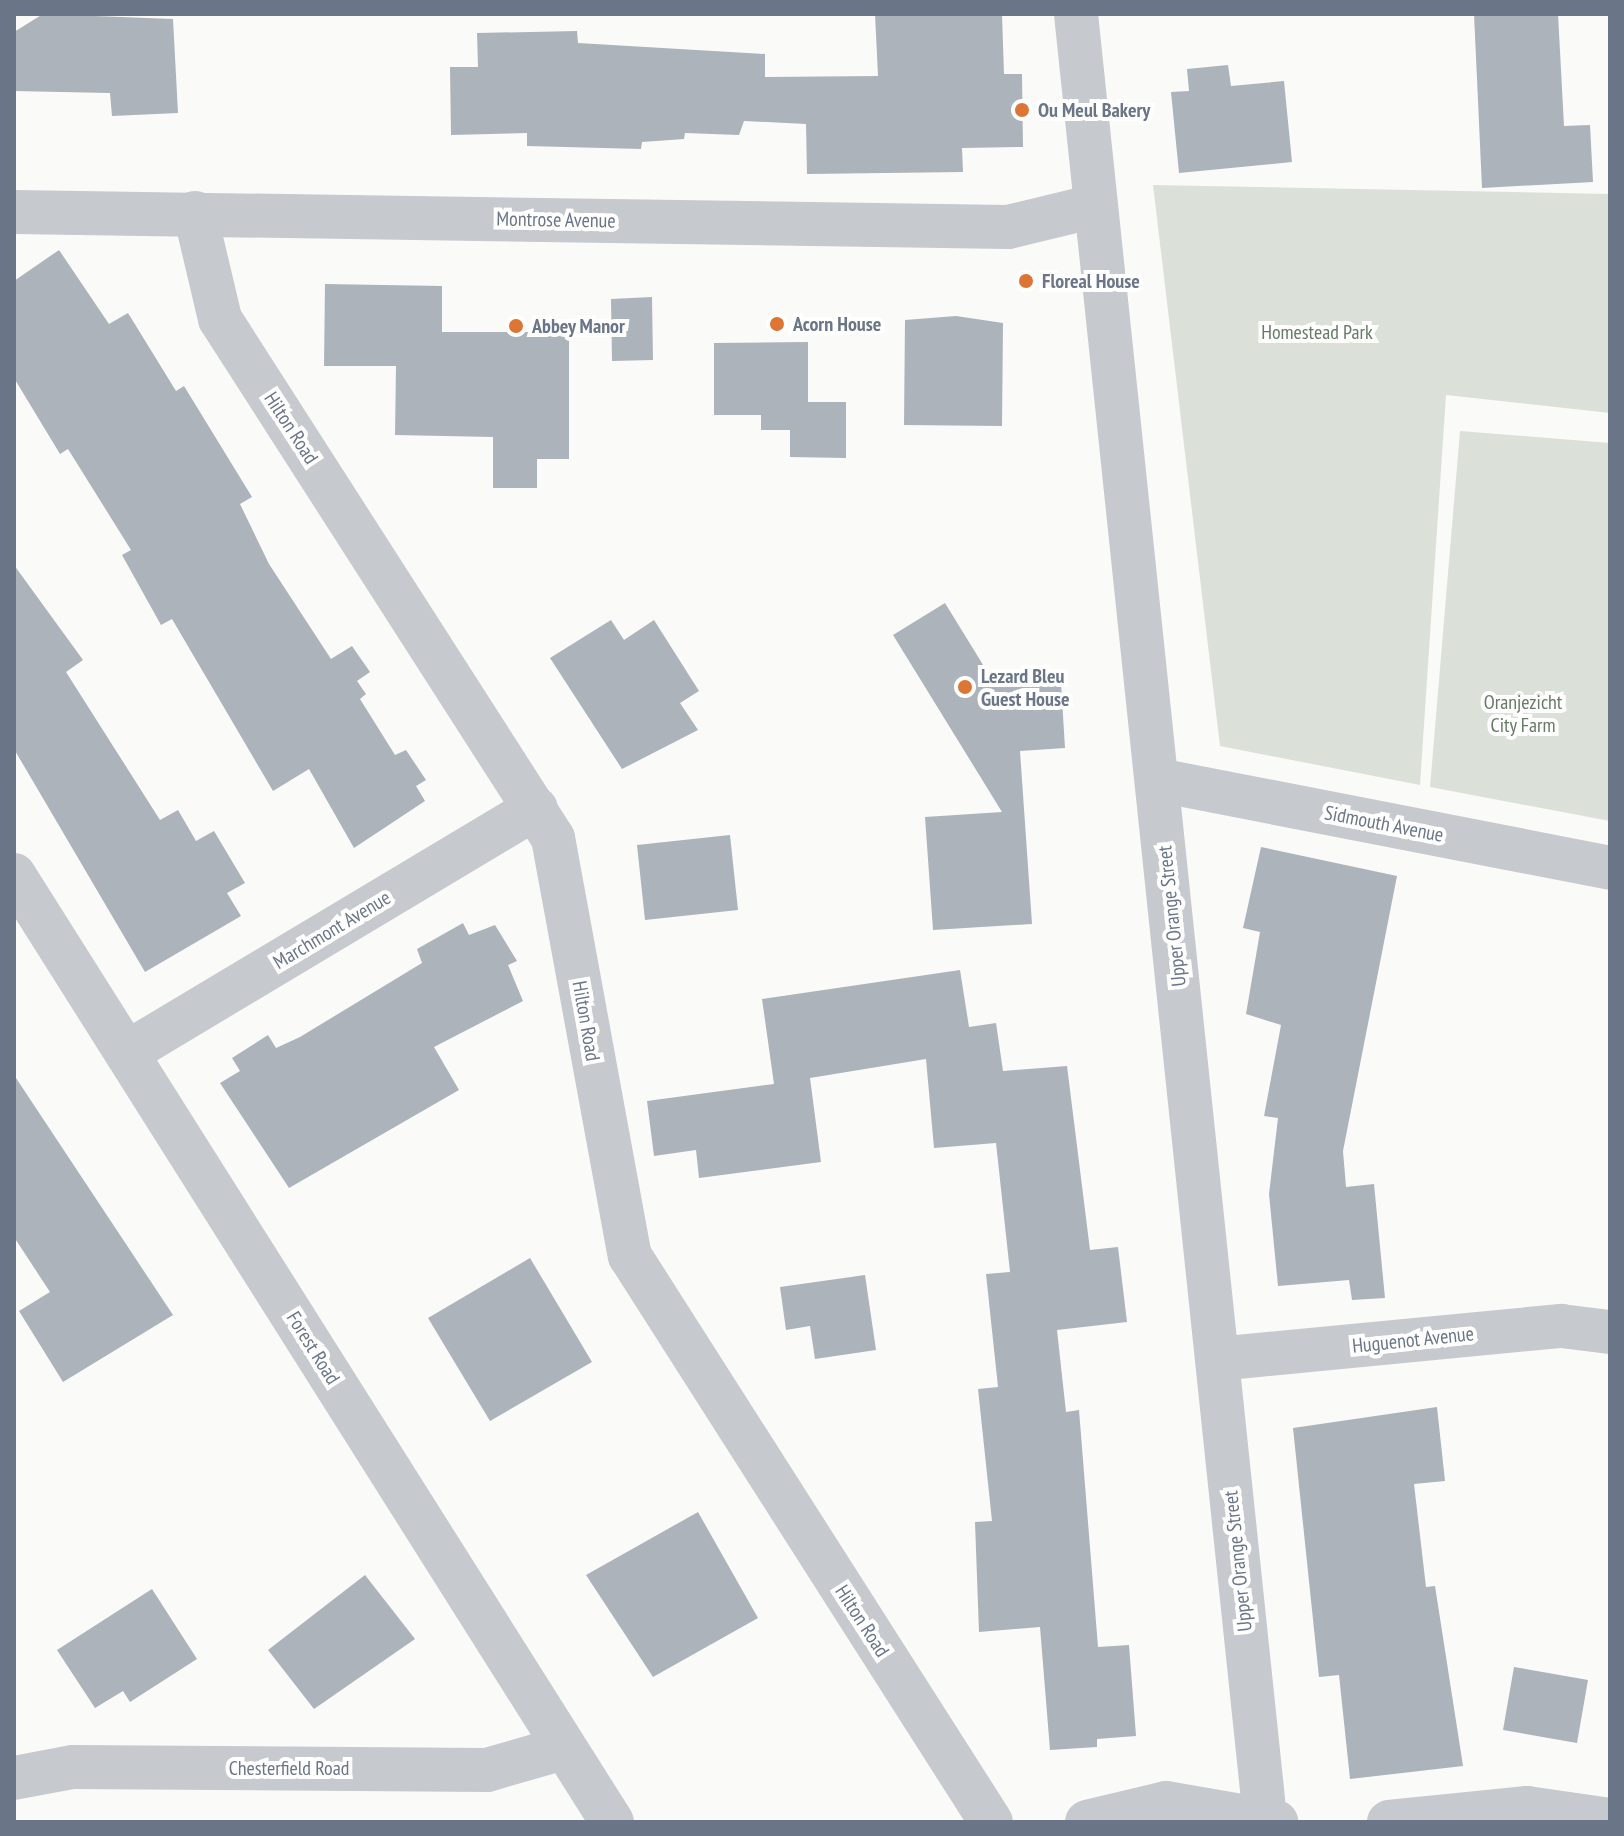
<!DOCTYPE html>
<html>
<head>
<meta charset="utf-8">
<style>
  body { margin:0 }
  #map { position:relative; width:1624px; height:1836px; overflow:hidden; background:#fafaf8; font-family:"PT Sans Narrow",sans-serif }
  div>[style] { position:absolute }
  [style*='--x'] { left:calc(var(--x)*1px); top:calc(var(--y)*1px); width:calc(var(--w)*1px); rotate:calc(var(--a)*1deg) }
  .green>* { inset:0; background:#dbe1d9 }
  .building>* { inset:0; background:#adb3ba }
  .minor>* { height:44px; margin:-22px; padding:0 22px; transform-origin:22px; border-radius:22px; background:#c6c9cd }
  .tertiary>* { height:44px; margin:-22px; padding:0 22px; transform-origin:22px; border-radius:22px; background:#c6c9cd }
  .dots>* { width:22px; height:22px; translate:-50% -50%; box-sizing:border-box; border:4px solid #fff; border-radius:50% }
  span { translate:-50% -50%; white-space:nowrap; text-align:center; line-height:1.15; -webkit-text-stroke:8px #fff; paint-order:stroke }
  .poi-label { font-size:20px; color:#6a7688; font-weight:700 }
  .left { translate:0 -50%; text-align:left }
  .street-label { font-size:20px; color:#6a7688 }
  .park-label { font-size:20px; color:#667a65 }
  .frame { position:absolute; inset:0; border:16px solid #6a7688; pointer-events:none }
</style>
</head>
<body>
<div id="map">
  <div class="green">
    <i style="clip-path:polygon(1153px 185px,1610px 194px,1610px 413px,1446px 395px,1420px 785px,1220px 746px)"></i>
    <i style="clip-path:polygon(1460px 431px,1610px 443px,1610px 821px,1430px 787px)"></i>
  </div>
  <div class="building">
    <i style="clip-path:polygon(43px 14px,173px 19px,178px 113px,112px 116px,110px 93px,14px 91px,14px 32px)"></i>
    <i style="clip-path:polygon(875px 14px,1002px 14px,1004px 74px,1022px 74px,1023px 147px,962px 148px,963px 172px,807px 174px,806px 124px,744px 121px,739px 135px,685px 133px,684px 139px,642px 142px,641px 149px,527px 146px,527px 133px,451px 135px,450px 67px,478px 67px,477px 33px,577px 31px,578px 43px,765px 54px,765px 77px,878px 76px)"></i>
    <i style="clip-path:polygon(1474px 14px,1558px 14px,1564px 126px,1590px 125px,1593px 182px,1482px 188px)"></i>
    <i style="clip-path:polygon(1228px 65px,1231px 86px,1284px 81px,1292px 162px,1179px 173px,1171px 92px,1189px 91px,1187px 69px)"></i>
    <i style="clip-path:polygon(59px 250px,109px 324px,128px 313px,176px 391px,184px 386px,252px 497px,240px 504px,269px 564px,331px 659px,352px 646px,370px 672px,357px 681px,366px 694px,360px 699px,395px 755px,406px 750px,426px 780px,416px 786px,425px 801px,354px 848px,309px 769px,273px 791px,172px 619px,161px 625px,122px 555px,131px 550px,68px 449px,60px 454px,14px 378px,14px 281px)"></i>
    <i style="clip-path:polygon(325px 284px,442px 286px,442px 332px,569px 332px,569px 459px,537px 459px,537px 488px,493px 488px,493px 437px,395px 435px,396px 366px,324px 366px)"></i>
    <i style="clip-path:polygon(652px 297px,653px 360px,612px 361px,611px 299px)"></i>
    <i style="clip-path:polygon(956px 316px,1003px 323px,1002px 426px,904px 425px,905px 320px)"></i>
    <i style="clip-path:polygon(808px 342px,808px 402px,846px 402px,846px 458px,790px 457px,790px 430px,761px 430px,761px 415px,714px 415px,714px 343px)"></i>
    <i style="clip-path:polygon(14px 565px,83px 660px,66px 672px,160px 820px,178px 810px,196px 841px,214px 831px,245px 883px,227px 893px,241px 916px,145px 972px,14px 749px)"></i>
    <i style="clip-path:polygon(945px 603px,996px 686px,1061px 683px,1065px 748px,1020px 751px,1032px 924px,933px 930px,925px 817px,1002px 812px,893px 635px)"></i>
    <i style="clip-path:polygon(611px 620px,624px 640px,654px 620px,699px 691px,680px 703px,698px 730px,622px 769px,550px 658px)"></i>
    <i style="clip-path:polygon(730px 835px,738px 910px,645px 920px,637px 845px)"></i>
    <i style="clip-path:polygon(1261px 847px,1397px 876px,1343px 1151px,1346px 1187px,1374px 1184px,1385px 1298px,1352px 1300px,1349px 1280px,1278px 1286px,1269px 1194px,1278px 1118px,1264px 1116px,1281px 1025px,1246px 1014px,1260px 932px,1243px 928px)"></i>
    <i style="clip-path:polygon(463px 923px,469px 935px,495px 925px,517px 961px,508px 965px,523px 1001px,434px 1047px,459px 1090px,289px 1188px,220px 1083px,240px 1071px,232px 1058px,268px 1035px,276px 1048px,300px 1037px,422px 963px,417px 949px)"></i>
    <i style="clip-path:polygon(960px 970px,969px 1027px,996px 1023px,1003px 1071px,1067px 1066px,1090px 1250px,1118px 1247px,1127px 1322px,1057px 1330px,1066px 1412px,1079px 1410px,1098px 1647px,1129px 1645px,1136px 1736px,1097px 1739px,1097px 1747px,1050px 1750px,1040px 1627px,979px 1632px,975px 1522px,992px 1521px,978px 1389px,998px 1387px,986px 1274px,1010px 1272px,996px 1143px,934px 1148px,926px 1059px,810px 1078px,821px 1162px,699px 1178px,696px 1150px,654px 1156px,647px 1101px,774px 1084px,762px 999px)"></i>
    <i style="clip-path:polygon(14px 1075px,173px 1315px,63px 1382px,19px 1311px,50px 1292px,14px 1237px)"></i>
    <i style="clip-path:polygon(530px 1258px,592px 1362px,490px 1421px,428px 1318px)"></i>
    <i style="clip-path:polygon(865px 1275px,876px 1350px,815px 1359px,810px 1326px,786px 1330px,780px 1287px)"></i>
    <i style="clip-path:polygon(1437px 1407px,1445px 1481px,1414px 1484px,1426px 1587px,1435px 1586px,1463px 1766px,1350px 1779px,1339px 1675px,1319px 1677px,1293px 1428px)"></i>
    <i style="clip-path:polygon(698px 1512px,758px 1618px,653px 1677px,586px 1575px)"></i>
    <i style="clip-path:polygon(365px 1575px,415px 1639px,314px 1709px,268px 1650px)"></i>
    <i style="clip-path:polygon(152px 1589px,197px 1659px,130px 1702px,123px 1691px,95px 1708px,57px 1650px)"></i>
    <i style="clip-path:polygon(1514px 1667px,1588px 1680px,1577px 1743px,1503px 1730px)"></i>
  </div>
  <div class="minor">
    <i style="--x:14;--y:212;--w:994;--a:0.86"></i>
    <i style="--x:1008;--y:227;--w:89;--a:-13.6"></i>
    <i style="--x:195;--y:213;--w:109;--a:76.7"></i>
    <i style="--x:220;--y:319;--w:617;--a:57.32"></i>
    <i style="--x:553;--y:838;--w:425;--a:79.6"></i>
    <i style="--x:630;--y:1256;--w:671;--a:57.47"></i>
    <i style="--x:14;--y:875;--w:1120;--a:57.73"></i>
    <i style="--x:128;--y:1052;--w:475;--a:-30.9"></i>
    <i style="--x:1217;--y:1359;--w:346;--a:-5.5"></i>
    <i style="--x:1561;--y:1326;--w:49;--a:7"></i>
    <i style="--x:14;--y:1778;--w:60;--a:-10.6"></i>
    <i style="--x:73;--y:1767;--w:414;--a:0.4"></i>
    <i style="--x:487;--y:1770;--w:79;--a:-16.1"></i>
    <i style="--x:1087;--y:1822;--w:81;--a:-13.5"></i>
    <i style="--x:1166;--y:1803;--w:112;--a:9.8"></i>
    <i style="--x:1389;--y:1822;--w:139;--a:-5.8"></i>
    <i style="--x:1527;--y:1808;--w:84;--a:8.2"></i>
  </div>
  <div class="tertiary">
    <i style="--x:1076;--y:14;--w:1815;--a:84.02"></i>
    <i style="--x:1158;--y:780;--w:460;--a:11"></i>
  </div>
  <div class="dots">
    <i style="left:1022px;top:110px;background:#dd7534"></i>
    <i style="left:1026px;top:281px;background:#dd7534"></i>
    <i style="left:777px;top:324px;background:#dd7534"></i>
    <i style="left:516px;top:326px;background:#dd7534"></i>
    <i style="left:965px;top:687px;background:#dd7534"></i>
  </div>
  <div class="poi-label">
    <span class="left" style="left:1038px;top:110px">Ou Meul Bakery</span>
    <span class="left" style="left:1042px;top:281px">Floreal House</span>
    <span class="left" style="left:793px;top:324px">Acorn House</span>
    <span class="left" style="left:532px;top:326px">Abbey Manor</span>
    <span class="left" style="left:981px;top:688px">Lezard Bleu<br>Guest House</span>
  </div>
  <div class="street-label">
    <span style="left:556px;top:220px;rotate:1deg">Montrose Avenue</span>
    <span style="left:291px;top:428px;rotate:57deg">Hilton Road</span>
    <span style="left:1384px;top:824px;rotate:11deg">Sidmouth Avenue</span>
    <span style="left:1172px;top:916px;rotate:-96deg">Upper Orange Street</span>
    <span style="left:332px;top:930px;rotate:-31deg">Marchmont Avenue</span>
    <span style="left:586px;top:1021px;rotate:80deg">Hilton Road</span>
    <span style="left:1413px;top:1340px;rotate:-6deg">Huguenot Avenue</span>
    <span style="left:313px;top:1348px;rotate:58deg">Forest Road</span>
    <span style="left:1238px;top:1561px;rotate:-96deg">Upper Orange Street</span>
    <span style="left:862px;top:1621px;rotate:57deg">Hilton Road</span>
    <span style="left:289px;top:1768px">Chesterfield Road</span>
  </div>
  <div class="park-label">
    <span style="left:1317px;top:332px">Homestead Park</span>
    <span style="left:1523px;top:714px">Oranjezicht<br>City Farm</span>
  </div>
  <div class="frame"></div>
</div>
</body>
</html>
